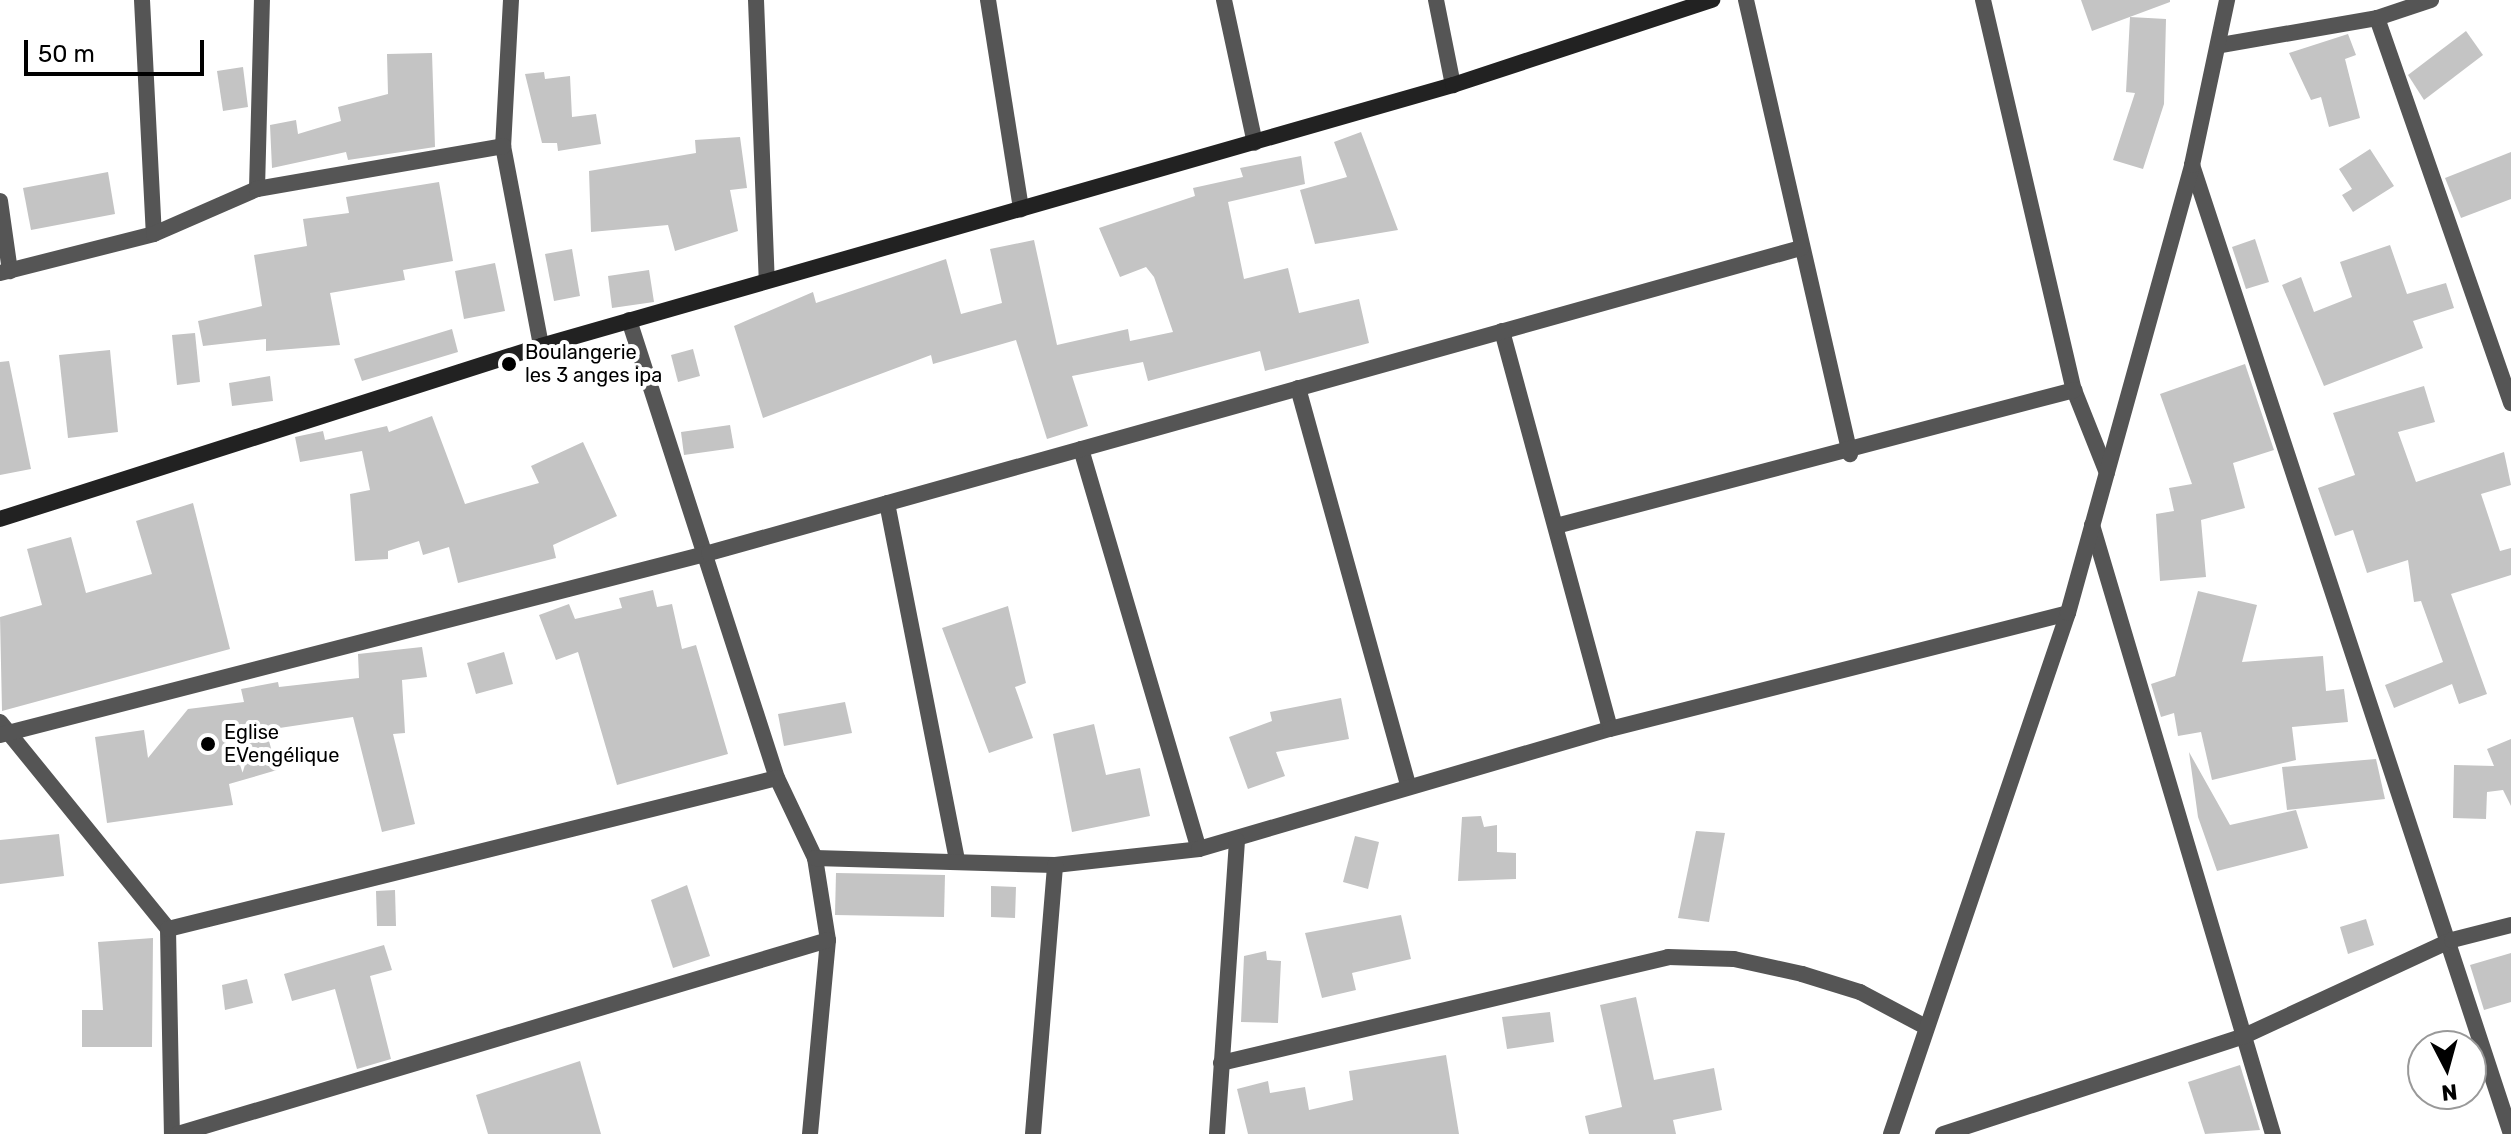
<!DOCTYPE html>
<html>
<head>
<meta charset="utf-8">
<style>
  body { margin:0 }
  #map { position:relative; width:2511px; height:1134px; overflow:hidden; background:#fff; font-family:Rubik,sans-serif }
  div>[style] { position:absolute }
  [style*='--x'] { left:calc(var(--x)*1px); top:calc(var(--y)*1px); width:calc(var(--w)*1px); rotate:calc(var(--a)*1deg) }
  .building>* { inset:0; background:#c4c4c4 }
  .minor>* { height:16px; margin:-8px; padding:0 8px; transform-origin:8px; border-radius:8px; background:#555 }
  .tertiary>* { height:16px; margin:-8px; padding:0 8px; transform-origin:8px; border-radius:8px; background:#555 }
  .secondary>* { height:16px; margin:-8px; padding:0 8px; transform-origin:8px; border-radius:8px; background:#222 }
  .dots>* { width:22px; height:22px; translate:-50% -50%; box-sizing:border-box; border:4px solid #fff; border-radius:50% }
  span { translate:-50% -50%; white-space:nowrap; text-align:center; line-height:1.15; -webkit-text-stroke:8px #fff; paint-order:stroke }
  .poi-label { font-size:20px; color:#000 }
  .left { translate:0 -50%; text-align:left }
  .north { position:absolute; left:2407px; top:1030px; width:80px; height:80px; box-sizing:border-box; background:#fff; border:2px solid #999; border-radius:50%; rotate:174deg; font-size:22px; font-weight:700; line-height:32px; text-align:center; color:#000 }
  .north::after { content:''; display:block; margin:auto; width:28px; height:36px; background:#000; clip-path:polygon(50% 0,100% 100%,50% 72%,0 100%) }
  .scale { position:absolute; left:24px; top:40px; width:180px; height:36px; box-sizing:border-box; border:4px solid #000; border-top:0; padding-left:10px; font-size:24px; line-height:28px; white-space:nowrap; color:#000; -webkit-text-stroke:6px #fff; paint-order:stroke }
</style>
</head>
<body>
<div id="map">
  <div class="building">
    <i style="clip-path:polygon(2081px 0,2170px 0,2170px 2px,2092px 31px)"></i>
    <i style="clip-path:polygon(2130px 17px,2166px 19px,2164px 104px,2143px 169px,2113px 160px,2135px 93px,2126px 92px)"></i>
    <i style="clip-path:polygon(2466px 31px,2483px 55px,2424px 100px,2408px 75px)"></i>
    <i style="clip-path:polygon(2348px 34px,2356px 55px,2345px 59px,2360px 118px,2329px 127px,2321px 97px,2311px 100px,2289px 53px)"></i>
    <i style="clip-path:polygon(432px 53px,435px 147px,348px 160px,346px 152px,272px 168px,270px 125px,296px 120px,298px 134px,341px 121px,338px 107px,388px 94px,387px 54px)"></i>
    <i style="clip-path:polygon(243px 67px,248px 107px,223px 111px,217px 71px)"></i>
    <i style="clip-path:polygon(544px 72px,545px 79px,570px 76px,572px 117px,596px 114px,601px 144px,558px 151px,557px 143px,542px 143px,525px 74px)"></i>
    <i style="clip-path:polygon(1361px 132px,1398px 230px,1315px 244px,1300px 190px,1347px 177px,1334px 142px)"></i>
    <i style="clip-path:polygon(740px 137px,747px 188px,730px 190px,738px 231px,675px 251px,668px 225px,591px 232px,589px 171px,696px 153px,695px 140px)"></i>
    <i style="clip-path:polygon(2370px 149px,2394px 186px,2353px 212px,2342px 195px,2352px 189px,2339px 169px)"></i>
    <i style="clip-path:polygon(2511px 152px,2511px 199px,2461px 218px,2445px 178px)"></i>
    <i style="clip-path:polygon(1301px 156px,1305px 184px,1228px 202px,1244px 279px,1288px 268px,1299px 313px,1359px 299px,1369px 343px,1265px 371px,1260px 351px,1148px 381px,1143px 362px,1072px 376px,1088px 426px,1047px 439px,1016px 340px,933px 364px,931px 355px,763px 418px,734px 326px,813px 292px,816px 303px,946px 259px,961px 314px,1002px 303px,990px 249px,1034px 240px,1057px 345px,1128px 329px,1130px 341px,1173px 332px,1154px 277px,1146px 267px,1120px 277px,1099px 228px,1195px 196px,1193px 188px,1243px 177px,1240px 168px)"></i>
    <i style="clip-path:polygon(108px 172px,115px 214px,31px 230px,23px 188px)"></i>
    <i style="clip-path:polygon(439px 182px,453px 261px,403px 270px,405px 280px,330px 293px,340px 345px,266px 351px,266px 339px,203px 346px,198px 321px,262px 306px,254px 255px,307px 246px,303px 219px,349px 213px,346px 197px)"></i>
    <i style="clip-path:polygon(2255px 239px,2269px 282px,2246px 289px,2232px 247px)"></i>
    <i style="clip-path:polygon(2390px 245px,2407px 294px,2446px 283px,2454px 308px,2413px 321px,2423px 348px,2324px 386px,2282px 285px,2301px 277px,2314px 312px,2352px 297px,2340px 262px)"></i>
    <i style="clip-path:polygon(572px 249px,580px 296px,554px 301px,545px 254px)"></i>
    <i style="clip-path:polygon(495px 263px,505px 311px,464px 319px,455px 271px)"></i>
    <i style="clip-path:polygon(649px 270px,654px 302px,612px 308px,608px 276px)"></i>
    <i style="clip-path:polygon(452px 329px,458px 352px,362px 381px,354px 359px)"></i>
    <i style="clip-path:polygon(195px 333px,200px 382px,177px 385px,172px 335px)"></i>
    <i style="clip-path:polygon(693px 349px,700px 376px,678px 382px,671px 355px)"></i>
    <i style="clip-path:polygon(110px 350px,118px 432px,68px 438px,59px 355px)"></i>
    <i style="clip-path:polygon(9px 361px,31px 469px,0 475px,0 362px)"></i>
    <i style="clip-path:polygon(2245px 364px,2274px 450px,2233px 463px,2245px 508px,2201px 520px,2206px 577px,2160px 581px,2156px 514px,2174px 511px,2169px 488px,2192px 484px,2160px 394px)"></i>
    <i style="clip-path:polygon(270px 376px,273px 401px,232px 406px,229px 383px)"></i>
    <i style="clip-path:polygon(2424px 386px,2435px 422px,2398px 432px,2416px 482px,2504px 452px,2511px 485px,2481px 494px,2500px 551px,2511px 548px,2511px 575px,2451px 594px,2487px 694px,2459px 704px,2452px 684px,2394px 708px,2385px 685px,2443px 662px,2421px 601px,2414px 602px,2408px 560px,2367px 573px,2353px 530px,2335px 536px,2318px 488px,2355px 475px,2333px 413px)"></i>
    <i style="clip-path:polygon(432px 416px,465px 504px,539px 483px,531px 466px,583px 442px,617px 516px,553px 545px,556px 558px,458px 583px,449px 547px,423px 555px,419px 541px,388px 551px,388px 559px,355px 561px,350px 494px,370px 490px,362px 451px,300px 462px,295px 437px,323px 431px,325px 440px,387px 426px,389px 432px)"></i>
    <i style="clip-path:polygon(730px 425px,734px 448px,684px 455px,681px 432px)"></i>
    <i style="clip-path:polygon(193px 503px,230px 649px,2px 711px,0 617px,42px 605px,27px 549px,71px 537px,86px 593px,152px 574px,136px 521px)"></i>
    <i style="clip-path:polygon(653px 590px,657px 607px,672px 604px,682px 649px,696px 645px,728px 754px,617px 785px,578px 652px,556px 660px,539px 615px,569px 604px,575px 619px,622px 608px,619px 598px)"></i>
    <i style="clip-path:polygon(2198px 591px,2257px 605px,2242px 662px,2323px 656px,2326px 691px,2344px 689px,2348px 722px,2292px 727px,2296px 760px,2212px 780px,2201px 732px,2178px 736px,2174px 713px,2161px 717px,2151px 684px,2175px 676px)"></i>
    <i style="clip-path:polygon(1008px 606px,1026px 683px,1015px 687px,1033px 738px,989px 753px,942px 628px)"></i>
    <i style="clip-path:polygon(422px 647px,427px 677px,402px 680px,405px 733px,393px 734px,415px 824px,382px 832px,353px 717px,266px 730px,277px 770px,229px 784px,233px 805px,107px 823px,95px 737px,144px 730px,148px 758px,188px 709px,244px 702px,241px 689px,278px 682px,279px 687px,359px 678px,358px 654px)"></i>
    <i style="clip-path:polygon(504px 652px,513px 684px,476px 694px,467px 663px)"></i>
    <i style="clip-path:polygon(1341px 698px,1349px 739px,1276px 752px,1285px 776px,1248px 789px,1229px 737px,1272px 721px,1270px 712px)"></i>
    <i style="clip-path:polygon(845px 702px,852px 733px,784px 746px,778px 714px)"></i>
    <i style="clip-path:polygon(1094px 724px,1106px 775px,1140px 768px,1150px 816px,1072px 832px,1053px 734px)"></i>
    <i style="clip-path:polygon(2511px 739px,2511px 806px,2503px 790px,2487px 792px,2486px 819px,2453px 818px,2454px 765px,2494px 766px,2487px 749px)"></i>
    <i style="clip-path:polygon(2189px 752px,2230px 825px,2296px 810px,2308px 848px,2217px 871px,2198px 817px)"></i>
    <i style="clip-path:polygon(2376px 759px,2385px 799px,2287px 810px,2282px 767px)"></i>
    <i style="clip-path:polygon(1481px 816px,1484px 827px,1497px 825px,1497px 852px,1516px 853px,1516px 879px,1458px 881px,1462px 817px)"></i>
    <i style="clip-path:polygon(1696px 831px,1725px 833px,1709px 922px,1678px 918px)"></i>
    <i style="clip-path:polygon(59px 834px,64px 876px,0 884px,0 840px)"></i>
    <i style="clip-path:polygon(1355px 836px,1379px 842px,1368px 889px,1343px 882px)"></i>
    <i style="clip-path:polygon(836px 873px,945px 875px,944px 917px,835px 915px)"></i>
    <i style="clip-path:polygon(687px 885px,710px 956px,673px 968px,651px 900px)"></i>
    <i style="clip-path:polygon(991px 886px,1016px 887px,1015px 918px,991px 917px)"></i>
    <i style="clip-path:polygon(395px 890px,396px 926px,377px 926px,376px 891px)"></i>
    <i style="clip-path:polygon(1401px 915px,1411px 959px,1352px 973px,1356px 990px,1322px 998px,1305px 933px)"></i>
    <i style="clip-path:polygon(2366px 919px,2374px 945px,2348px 954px,2340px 927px)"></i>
    <i style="clip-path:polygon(153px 938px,152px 1047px,82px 1047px,82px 1010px,103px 1010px,98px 942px)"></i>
    <i style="clip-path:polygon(384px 945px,392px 970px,370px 976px,391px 1059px,357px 1069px,335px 989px,292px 1001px,284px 974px)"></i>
    <i style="clip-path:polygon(1266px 951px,1267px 960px,1281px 961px,1278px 1023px,1241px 1022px,1244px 956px)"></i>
    <i style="clip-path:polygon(2511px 953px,2511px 1002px,2484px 1010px,2470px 965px)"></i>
    <i style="clip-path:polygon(247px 979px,253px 1003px,225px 1010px,222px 985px)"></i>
    <i style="clip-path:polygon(1636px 997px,1654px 1080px,1714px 1068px,1722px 1110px,1673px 1120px,1676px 1134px,1589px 1134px,1585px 1116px,1622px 1107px,1600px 1005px)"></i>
    <i style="clip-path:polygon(1550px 1012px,1554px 1042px,1507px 1049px,1502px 1017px)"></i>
    <i style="clip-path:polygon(1446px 1055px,1459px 1134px,1248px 1134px,1237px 1089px,1268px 1081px,1270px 1093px,1305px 1087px,1309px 1110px,1353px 1100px,1349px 1071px)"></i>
    <i style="clip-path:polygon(580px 1061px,601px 1134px,488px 1134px,476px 1095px)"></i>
    <i style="clip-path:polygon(2240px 1065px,2260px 1130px,2205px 1134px,2188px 1082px)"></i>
  </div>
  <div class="minor">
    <i style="--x:142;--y:0;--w:234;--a:87.1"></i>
    <i style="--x:511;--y:0;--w:146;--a:93.1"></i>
    <i style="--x:503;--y:146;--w:204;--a:79.2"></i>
    <i style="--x:756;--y:0;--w:280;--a:87.8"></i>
    <i style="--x:988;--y:0;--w:212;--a:81"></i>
    <i style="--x:1224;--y:0;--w:146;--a:77.8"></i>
    <i style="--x:1436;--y:0;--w:87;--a:78.7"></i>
    <i style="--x:1746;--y:0;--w:466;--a:77.1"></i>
    <i style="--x:1983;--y:0;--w:400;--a:76.9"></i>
    <i style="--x:2074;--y:390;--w:89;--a:68.3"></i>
    <i style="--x:2377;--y:18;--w:408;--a:70.8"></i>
    <i style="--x:2221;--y:45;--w:158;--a:-9.8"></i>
    <i style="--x:2377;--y:18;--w:57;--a:-18.4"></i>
    <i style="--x:2192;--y:165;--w:1020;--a:71.78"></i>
    <i style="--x:257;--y:189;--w:189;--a:-88.5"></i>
    <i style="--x:0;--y:201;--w:71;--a:81.9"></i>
    <i style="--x:0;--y:273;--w:159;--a:-14.2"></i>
    <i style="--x:154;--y:234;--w:112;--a:-23.6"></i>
    <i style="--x:257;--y:189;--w:250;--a:-9.9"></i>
    <i style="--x:629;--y:320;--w:481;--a:72.1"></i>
    <i style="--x:777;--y:778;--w:89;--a:64.6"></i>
    <i style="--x:815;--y:858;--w:83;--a:81"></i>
    <i style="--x:828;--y:940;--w:195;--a:95.3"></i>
    <i style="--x:1502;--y:331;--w:412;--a:74.8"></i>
    <i style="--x:1298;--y:388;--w:414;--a:74.5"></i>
    <i style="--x:1081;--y:449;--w:417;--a:73.6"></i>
    <i style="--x:887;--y:503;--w:365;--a:78.9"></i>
    <i style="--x:2092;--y:525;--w:635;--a:73.45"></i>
    <i style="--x:1556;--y:526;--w:536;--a:-14.71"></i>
    <i style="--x:0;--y:722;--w:267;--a:50.9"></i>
    <i style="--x:168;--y:929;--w:205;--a:88.9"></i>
    <i style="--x:0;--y:735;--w:732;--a:-14.4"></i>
    <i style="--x:709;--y:553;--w:1134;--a:-15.61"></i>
    <i style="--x:815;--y:858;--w:240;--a:1.7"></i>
    <i style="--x:1055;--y:865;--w:145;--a:-6.3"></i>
    <i style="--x:1199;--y:849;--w:428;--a:-16.3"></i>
    <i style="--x:1610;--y:729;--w:472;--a:-14.2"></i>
    <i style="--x:168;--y:929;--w:627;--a:-13.93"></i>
    <i style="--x:1221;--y:1063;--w:459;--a:-13.3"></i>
    <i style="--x:1668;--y:957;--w:66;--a:1.7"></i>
    <i style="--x:1734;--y:959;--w:70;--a:12.4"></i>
    <i style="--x:1802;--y:974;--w:61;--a:17.2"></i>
    <i style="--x:1860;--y:992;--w:72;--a:28"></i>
    <i style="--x:178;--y:1134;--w:678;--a:-16.62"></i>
    <i style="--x:1033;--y:1134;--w:270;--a:-85.3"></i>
    <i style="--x:1217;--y:1134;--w:294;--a:-86.1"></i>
    <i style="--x:1943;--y:1134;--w:314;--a:-18"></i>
    <i style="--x:2242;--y:1037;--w:231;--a:-24.8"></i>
    <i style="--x:2452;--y:940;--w:61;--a:-14.3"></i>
  </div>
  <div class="tertiary">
    <i style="--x:1891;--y:1134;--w:550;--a:-71.24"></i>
    <i style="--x:2068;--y:613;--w:465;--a:-74.5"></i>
    <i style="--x:2192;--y:165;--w:169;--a:-78"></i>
  </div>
  <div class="secondary">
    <i style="--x:0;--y:519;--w:568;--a:-17.73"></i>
    <i style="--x:541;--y:346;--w:949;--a:-15.97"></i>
    <i style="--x:1453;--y:85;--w:273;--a:-18.2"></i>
  </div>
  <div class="dots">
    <i style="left:509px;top:364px;background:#000"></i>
    <i style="left:208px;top:744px;background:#000"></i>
  </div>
  <div class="poi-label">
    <span class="left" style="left:525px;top:364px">Boulangerie<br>les 3 anges ipa</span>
    <span class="left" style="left:224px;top:744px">Eglise<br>EVengélique</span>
  </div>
  <div class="north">N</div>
  <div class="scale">50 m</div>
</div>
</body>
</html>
